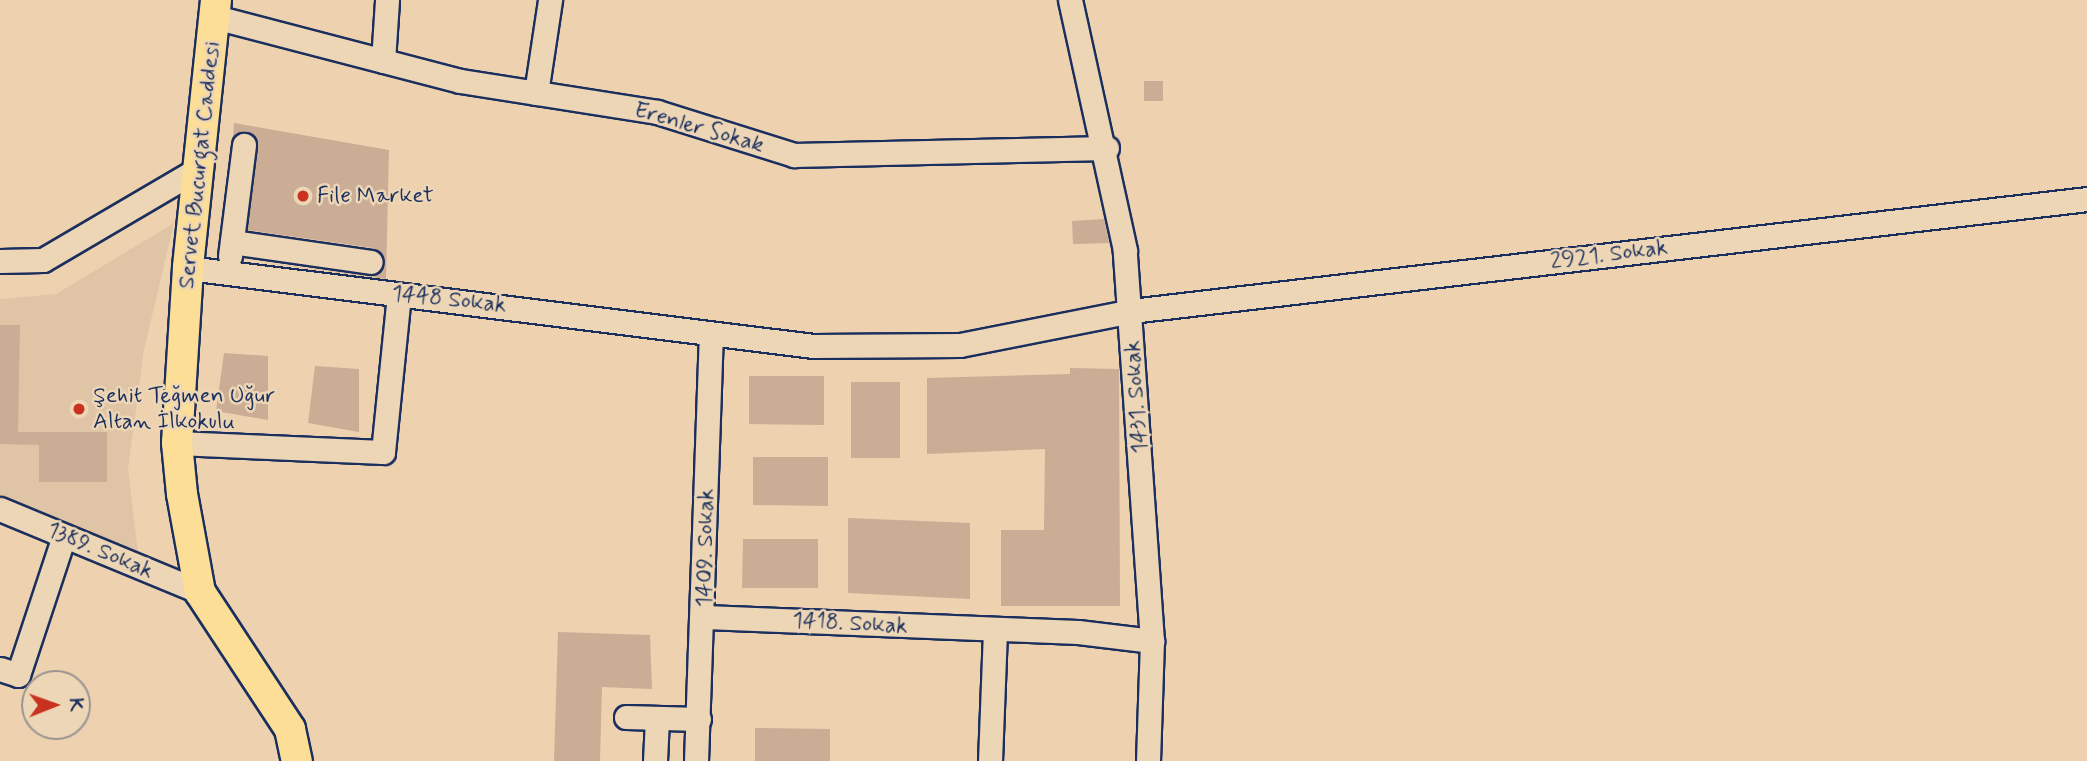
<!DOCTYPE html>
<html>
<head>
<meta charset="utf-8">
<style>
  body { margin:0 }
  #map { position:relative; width:2087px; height:761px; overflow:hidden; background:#eed2af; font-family:Mynerve,sans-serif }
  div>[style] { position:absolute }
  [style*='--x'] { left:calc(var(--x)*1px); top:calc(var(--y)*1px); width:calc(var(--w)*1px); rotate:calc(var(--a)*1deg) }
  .built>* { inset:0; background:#e0c4a6 }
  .building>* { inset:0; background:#cbac95 }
  .roads { filter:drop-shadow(2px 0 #1b2f5e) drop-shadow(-2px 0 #1b2f5e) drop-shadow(0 2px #1b2f5e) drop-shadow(0 -2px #1b2f5e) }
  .minor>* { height:23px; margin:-11.5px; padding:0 11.5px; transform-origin:11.5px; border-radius:11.5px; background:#edd6b5 }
  .major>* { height:30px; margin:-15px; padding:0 15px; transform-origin:15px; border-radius:15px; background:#fcde96 }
  .dots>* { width:19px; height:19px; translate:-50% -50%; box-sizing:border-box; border:4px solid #edd6b5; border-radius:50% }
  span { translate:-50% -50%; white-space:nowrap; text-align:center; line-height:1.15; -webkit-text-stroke:5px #edd6b5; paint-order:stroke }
  .street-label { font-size:23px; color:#1b2f5e }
  .poi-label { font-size:23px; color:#1b2f5e }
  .left { translate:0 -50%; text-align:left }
  .north { position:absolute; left:21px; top:670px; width:70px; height:70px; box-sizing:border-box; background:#edd6b5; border:2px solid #999392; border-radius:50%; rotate:89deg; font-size:19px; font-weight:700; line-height:28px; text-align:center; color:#1b2f5e }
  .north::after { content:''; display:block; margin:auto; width:24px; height:32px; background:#c8321e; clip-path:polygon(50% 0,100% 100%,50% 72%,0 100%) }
</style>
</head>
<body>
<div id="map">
  <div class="built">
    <i style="clip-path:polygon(174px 223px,144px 350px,128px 469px,138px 553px,0 497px,0 299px,56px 294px)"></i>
  </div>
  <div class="building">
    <i style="clip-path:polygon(1144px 81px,1163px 81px,1163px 101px,1144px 101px)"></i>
    <i style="clip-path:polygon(234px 123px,389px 150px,386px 279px,243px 260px,369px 276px,385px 263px,373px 248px,247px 230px,258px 146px,246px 131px,233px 137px)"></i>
    <i style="clip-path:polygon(1104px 219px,1109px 243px,1073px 244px,1072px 221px)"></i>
    <i style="clip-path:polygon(0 325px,20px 325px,18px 432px,107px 432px,107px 482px,39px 482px,39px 445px,0 444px)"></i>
    <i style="clip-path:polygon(224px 353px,268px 356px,268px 420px,216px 411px)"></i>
    <i style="clip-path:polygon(315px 366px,359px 369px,359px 432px,308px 423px)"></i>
    <i style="clip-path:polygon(1070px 368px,1119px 369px,1120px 606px,1001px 606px,1001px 530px,1044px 530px,1045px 449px,927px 454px,927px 378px,1070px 374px)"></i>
    <i style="clip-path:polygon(749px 376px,824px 376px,824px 425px,749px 424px)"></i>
    <i style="clip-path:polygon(851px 382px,900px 382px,900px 458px,851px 458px)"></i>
    <i style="clip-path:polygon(753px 457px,828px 457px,828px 506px,753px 505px)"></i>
    <i style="clip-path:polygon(848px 518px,970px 523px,970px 599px,848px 593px)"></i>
    <i style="clip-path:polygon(743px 539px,818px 539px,818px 588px,742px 588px)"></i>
    <i style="clip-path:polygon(558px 632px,650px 635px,652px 689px,602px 687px,600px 761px,554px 761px)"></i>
    <i style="clip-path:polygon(755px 728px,830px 729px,830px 761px,755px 761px)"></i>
  </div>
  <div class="roads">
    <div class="minor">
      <i style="--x:215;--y:17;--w:253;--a:14.6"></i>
      <i style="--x:460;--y:81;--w:199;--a:8.9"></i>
      <i style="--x:657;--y:112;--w:144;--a:17.4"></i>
      <i style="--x:794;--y:155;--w:313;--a:-1.3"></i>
      <i style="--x:383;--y:61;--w:61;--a:-86.2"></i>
      <i style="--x:536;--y:93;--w:94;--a:-81.4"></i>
      <i style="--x:232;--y:242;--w:140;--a:8.2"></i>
      <i style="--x:230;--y:256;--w:112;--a:-82.8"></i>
      <i style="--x:0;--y:261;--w:43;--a:-1.3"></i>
      <i style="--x:43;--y:260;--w:176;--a:-30.4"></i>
      <i style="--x:188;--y:268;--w:630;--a:7.11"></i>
      <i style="--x:813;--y:346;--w:147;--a:-0.4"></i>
      <i style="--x:960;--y:345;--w:174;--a:-11.2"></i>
      <i style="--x:1131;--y:311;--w:963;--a:-6.68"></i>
      <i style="--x:177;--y:443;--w:206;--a:2.5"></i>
      <i style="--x:383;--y:452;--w:158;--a:-84.2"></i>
      <i style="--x:0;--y:509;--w:217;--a:22.5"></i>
      <i style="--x:705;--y:617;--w:373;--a:2.3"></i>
      <i style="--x:1078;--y:632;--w:75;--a:6.9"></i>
      <i style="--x:1152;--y:641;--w:392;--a:-94"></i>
      <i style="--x:1125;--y:250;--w:256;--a:-102.4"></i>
      <i style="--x:0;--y:669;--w:19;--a:18"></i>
      <i style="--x:18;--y:675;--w:146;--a:-71.7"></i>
      <i style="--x:626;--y:717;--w:73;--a:1.6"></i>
      <i style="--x:655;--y:761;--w:43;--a:-87.3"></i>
      <i style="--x:696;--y:761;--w:427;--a:-88"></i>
      <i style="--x:990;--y:761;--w:130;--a:-87.8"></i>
      <i style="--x:1148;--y:761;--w:120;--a:-88.1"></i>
    </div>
    <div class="major">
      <i style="--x:216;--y:0;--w:269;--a:96"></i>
      <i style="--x:188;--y:268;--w:175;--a:93.6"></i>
      <i style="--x:177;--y:443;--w:51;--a:84.4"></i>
      <i style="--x:182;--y:494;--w:100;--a:79.6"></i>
      <i style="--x:200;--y:592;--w:164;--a:56.7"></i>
      <i style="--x:290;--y:729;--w:33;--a:78"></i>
    </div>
  </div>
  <div class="dots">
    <i style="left:303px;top:196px;background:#c8321e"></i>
    <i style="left:79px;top:409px;background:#c8321e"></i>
  </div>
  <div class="street-label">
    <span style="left:699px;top:128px;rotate:16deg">Erenler Sokak</span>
    <span style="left:200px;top:165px;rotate:-84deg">Servet Bucurgat Caddesi</span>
    <span style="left:1609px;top:255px;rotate:-7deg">2921. Sokak</span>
    <span style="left:449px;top:300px;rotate:6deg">1448 Sokak</span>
    <span style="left:1137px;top:397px;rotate:-94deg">1431. Sokak</span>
    <span style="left:706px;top:548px;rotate:-89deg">1409. Sokak</span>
    <span style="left:100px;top:551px;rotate:23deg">1389. Sokak</span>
    <span style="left:850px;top:624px;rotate:3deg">1418. Sokak</span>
  </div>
  <div class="poi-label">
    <span class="left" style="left:317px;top:196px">File Market</span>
    <span class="left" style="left:93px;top:409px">Şehit Teğmen Uğur<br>Altan İlkokulu</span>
  </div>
  <div class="north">K</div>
</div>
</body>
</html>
